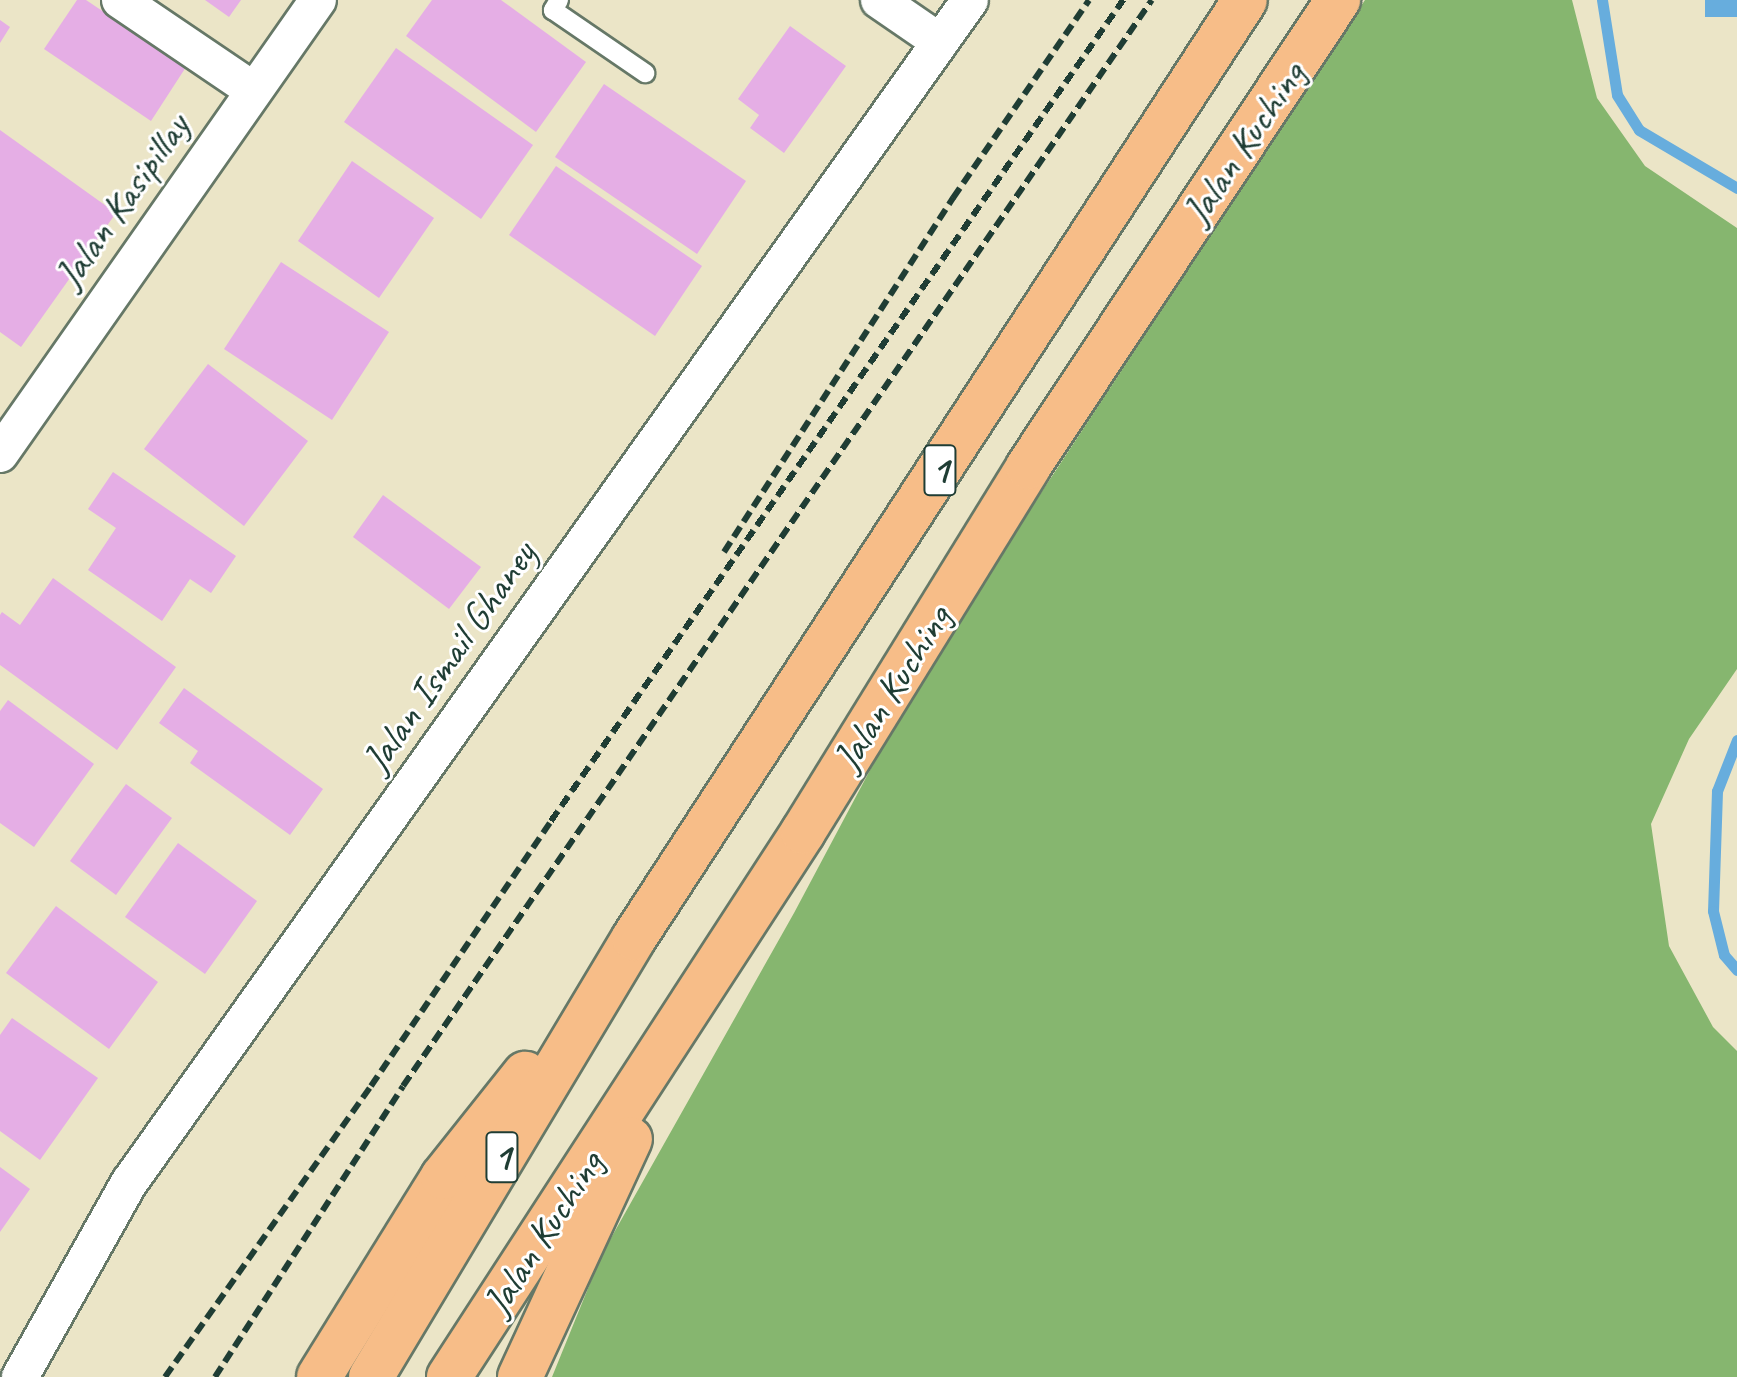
<!DOCTYPE html>
<html>
<head>
<meta charset="utf-8">
<style>
  body { margin:0 }
  #map { position:relative; width:1737px; height:1377px; overflow:hidden; background:#ebe5c7; font-family:Caveat,sans-serif }
  div>[style] { position:absolute }
  [style*='--x'] { left:calc(var(--x)*1px); top:calc(var(--y)*1px); width:calc(var(--w)*1px); rotate:calc(var(--a)*1deg) }
  .forest>* { inset:0; background:#86b66f }
  .water>* { inset:0; background:#67addd }
  .stream>* { height:11px; margin:-5.5px; padding:0 5.5px; transform-origin:5.5px; border-radius:5.5px; background:#67addd }
  .building>* { inset:0; background:#e5aee5 }
  .roads { filter:drop-shadow(2px 0 #667867) drop-shadow(-2px 0 #667867) drop-shadow(0 2px #667867) drop-shadow(0 -2px #667867) }
  .service>* { height:18px; margin:-9px; padding:0 9px; transform-origin:9px; border-radius:9px; background:#fff }
  .minor>* { height:36px; margin:-18px; padding:0 18px; transform-origin:18px; border-radius:18px; background:#fff }
  .trunk>* { height:44px; margin:-22px; padding:0 22px; transform-origin:22px; border-radius:22px; background:#f7bd88 }
  .rail>* { height:6px; margin-top:-3px; transform-origin:0; background:repeating-linear-gradient(90deg,#1f3d34 0 12px,transparent 0 18px) }
  span { translate:-50% -50%; white-space:nowrap; text-align:center; line-height:1.15; -webkit-text-stroke:6px #fff; paint-order:stroke }
  .shield-label span { padding:2px 6px; background:#fff; border:2px solid; border-radius:6px; -webkit-text-stroke-width:0 }
  .shield-label { font-size:38px; color:#1f3d34; font-weight:700 }
  .street-label { font-size:40px; color:#1f3d34 }
</style>
</head>
<body>
<div id="map">
  <div class="forest">
    <i style="clip-path:polygon(1365px 0,1572px 0,1597px 98px,1645px 166px,1737px 228px,1737px 669px,1689px 739px,1651px 824px,1669px 946px,1713px 1027px,1737px 1051px,1737px 1377px,552px 1377px,602px 1254px,794px 913px,918px 680px)"></i>
  </div>
  <div class="water">
    <i style="clip-path:polygon(1705px 0,1737px 0,1737px 17px,1705px 17px)"></i>
  </div>
  <div class="stream">
    <i style="--x:1602;--y:0;--w:96;--a:81"></i>
    <i style="--x:1617;--y:95;--w:41;--a:57.8"></i>
    <i style="--x:1639;--y:130;--w:114;--a:30.6"></i>
    <i style="--x:1737;--y:740;--w:55;--a:111.4"></i>
    <i style="--x:1717;--y:791;--w:120;--a:91.9"></i>
    <i style="--x:1713;--y:911;--w:45;--a:76"></i>
    <i style="--x:1724;--y:955;--w:20;--a:49"></i>
  </div>
  <div class="building">
    <i style="clip-path:polygon(77px 0,86px 0,186px 67px,151px 121px,44px 49px)"></i>
    <i style="clip-path:polygon(205px 0,241px 0,229px 17px)"></i>
    <i style="clip-path:polygon(432px 0,501px 0,586px 62px,536px 132px,406px 36px)"></i>
    <i style="clip-path:polygon(0 20px,10px 27px,0 43px)"></i>
    <i style="clip-path:polygon(790px 26px,846px 66px,784px 153px,750px 128px,759px 115px,738px 99px)"></i>
    <i style="clip-path:polygon(396px 48px,533px 145px,481px 219px,344px 122px)"></i>
    <i style="clip-path:polygon(604px 84px,746px 181px,697px 254px,555px 157px)"></i>
    <i style="clip-path:polygon(0 130px,116px 213px,21px 347px,0 332px)"></i>
    <i style="clip-path:polygon(352px 161px,434px 218px,379px 298px,298px 241px)"></i>
    <i style="clip-path:polygon(556px 166px,702px 266px,655px 336px,509px 235px)"></i>
    <i style="clip-path:polygon(281px 262px,389px 332px,332px 420px,224px 349px)"></i>
    <i style="clip-path:polygon(208px 364px,308px 441px,244px 526px,144px 449px)"></i>
    <i style="clip-path:polygon(113px 472px,236px 556px,211px 593px,190px 579px,162px 621px,88px 570px,116px 528px,88px 509px)"></i>
    <i style="clip-path:polygon(383px 495px,481px 567px,449px 609px,353px 537px)"></i>
    <i style="clip-path:polygon(53px 578px,176px 667px,117px 750px,0 665px,0 615px,2px 612px,20px 625px)"></i>
    <i style="clip-path:polygon(184px 688px,323px 789px,290px 835px,190px 763px,198px 751px,159px 723px)"></i>
    <i style="clip-path:polygon(8px 700px,94px 764px,34px 847px,0 823px,0 711px)"></i>
    <i style="clip-path:polygon(126px 784px,172px 818px,116px 895px,70px 861px)"></i>
    <i style="clip-path:polygon(178px 843px,257px 901px,205px 974px,125px 917px)"></i>
    <i style="clip-path:polygon(56px 906px,158px 982px,109px 1049px,6px 973px)"></i>
    <i style="clip-path:polygon(12px 1018px,98px 1078px,40px 1160px,0 1131px,0 1035px)"></i>
    <i style="clip-path:polygon(0 1167px,30px 1189px,0 1232px)"></i>
  </div>
  <div class="roads">
    <div class="service">
      <i style="--x:559;--y:0;--w:12;--a:121"></i>
      <i style="--x:553;--y:10;--w:112;--a:34.4"></i>
    </div>
    <div class="minor">
      <i style="--x:120;--y:0;--w:161;--a:34.1"></i>
      <i style="--x:879;--y:0;--w:74;--a:34.5"></i>
      <i style="--x:0;--y:454;--w:554;--a:-54.99"></i>
      <i style="--x:20;--y:1377;--w:223;--a:-60.7"></i>
      <i style="--x:129;--y:1183;--w:1451;--a:-54.59"></i>
    </div>
    <div class="trunk">
      <i style="--x:319;--y:1377;--w:235;--a:-58.2"></i>
      <i style="--x:443;--y:1177;--w:132;--a:-51.5"></i>
      <i style="--x:371;--y:1377;--w:512;--a:-59.07"></i>
      <i style="--x:634;--y:938;--w:1119;--a:-56.92"></i>
      <i style="--x:449;--y:1377;--w:650;--a:-56.99"></i>
      <i style="--x:803;--y:832;--w:429;--a:-58.3"></i>
      <i style="--x:1028;--y:467;--w:561;--a:-56.42"></i>
      <i style="--x:520;--y:1377;--w:262;--a:-65.2"></i>
    </div>
  </div>
  <div class="rail">
    <i style="--x:724;--y:552;--w:422;--a:-57.1"></i>
    <i style="--x:953;--y:198;--w:240;--a:-55.5"></i>
    <i style="--x:165;--y:1377;--w:357;--a:-54.7"></i>
    <i style="--x:371;--y:1086;--w:320;--a:-55.8"></i>
    <i style="--x:551;--y:821;--w:1001;--a:-55.13"></i>
    <i style="--x:215;--y:1377;--w:346;--a:-57.1"></i>
    <i style="--x:403;--y:1086;--w:1319;--a:-55.41"></i>
  </div>
  <div class="shield-label">
    <span style="left:940px;top:470px">1</span>
    <span style="left:502px;top:1157px">1</span>
  </div>
  <div class="street-label">
    <span style="left:1244px;top:143px;rotate:-56deg">Jalan Kuching</span>
    <span style="left:122px;top:201px;rotate:-55deg">Jalan Kasipillay</span>
    <span style="left:449px;top:657px;rotate:-55deg">Jalan Ismail Ghaney</span>
    <span style="left:892px;top:688px;rotate:-58deg">Jalan Kuching</span>
    <span style="left:543px;top:1233px;rotate:-57deg">Jalan Kuching</span>
  </div>
</div>
</body>
</html>
